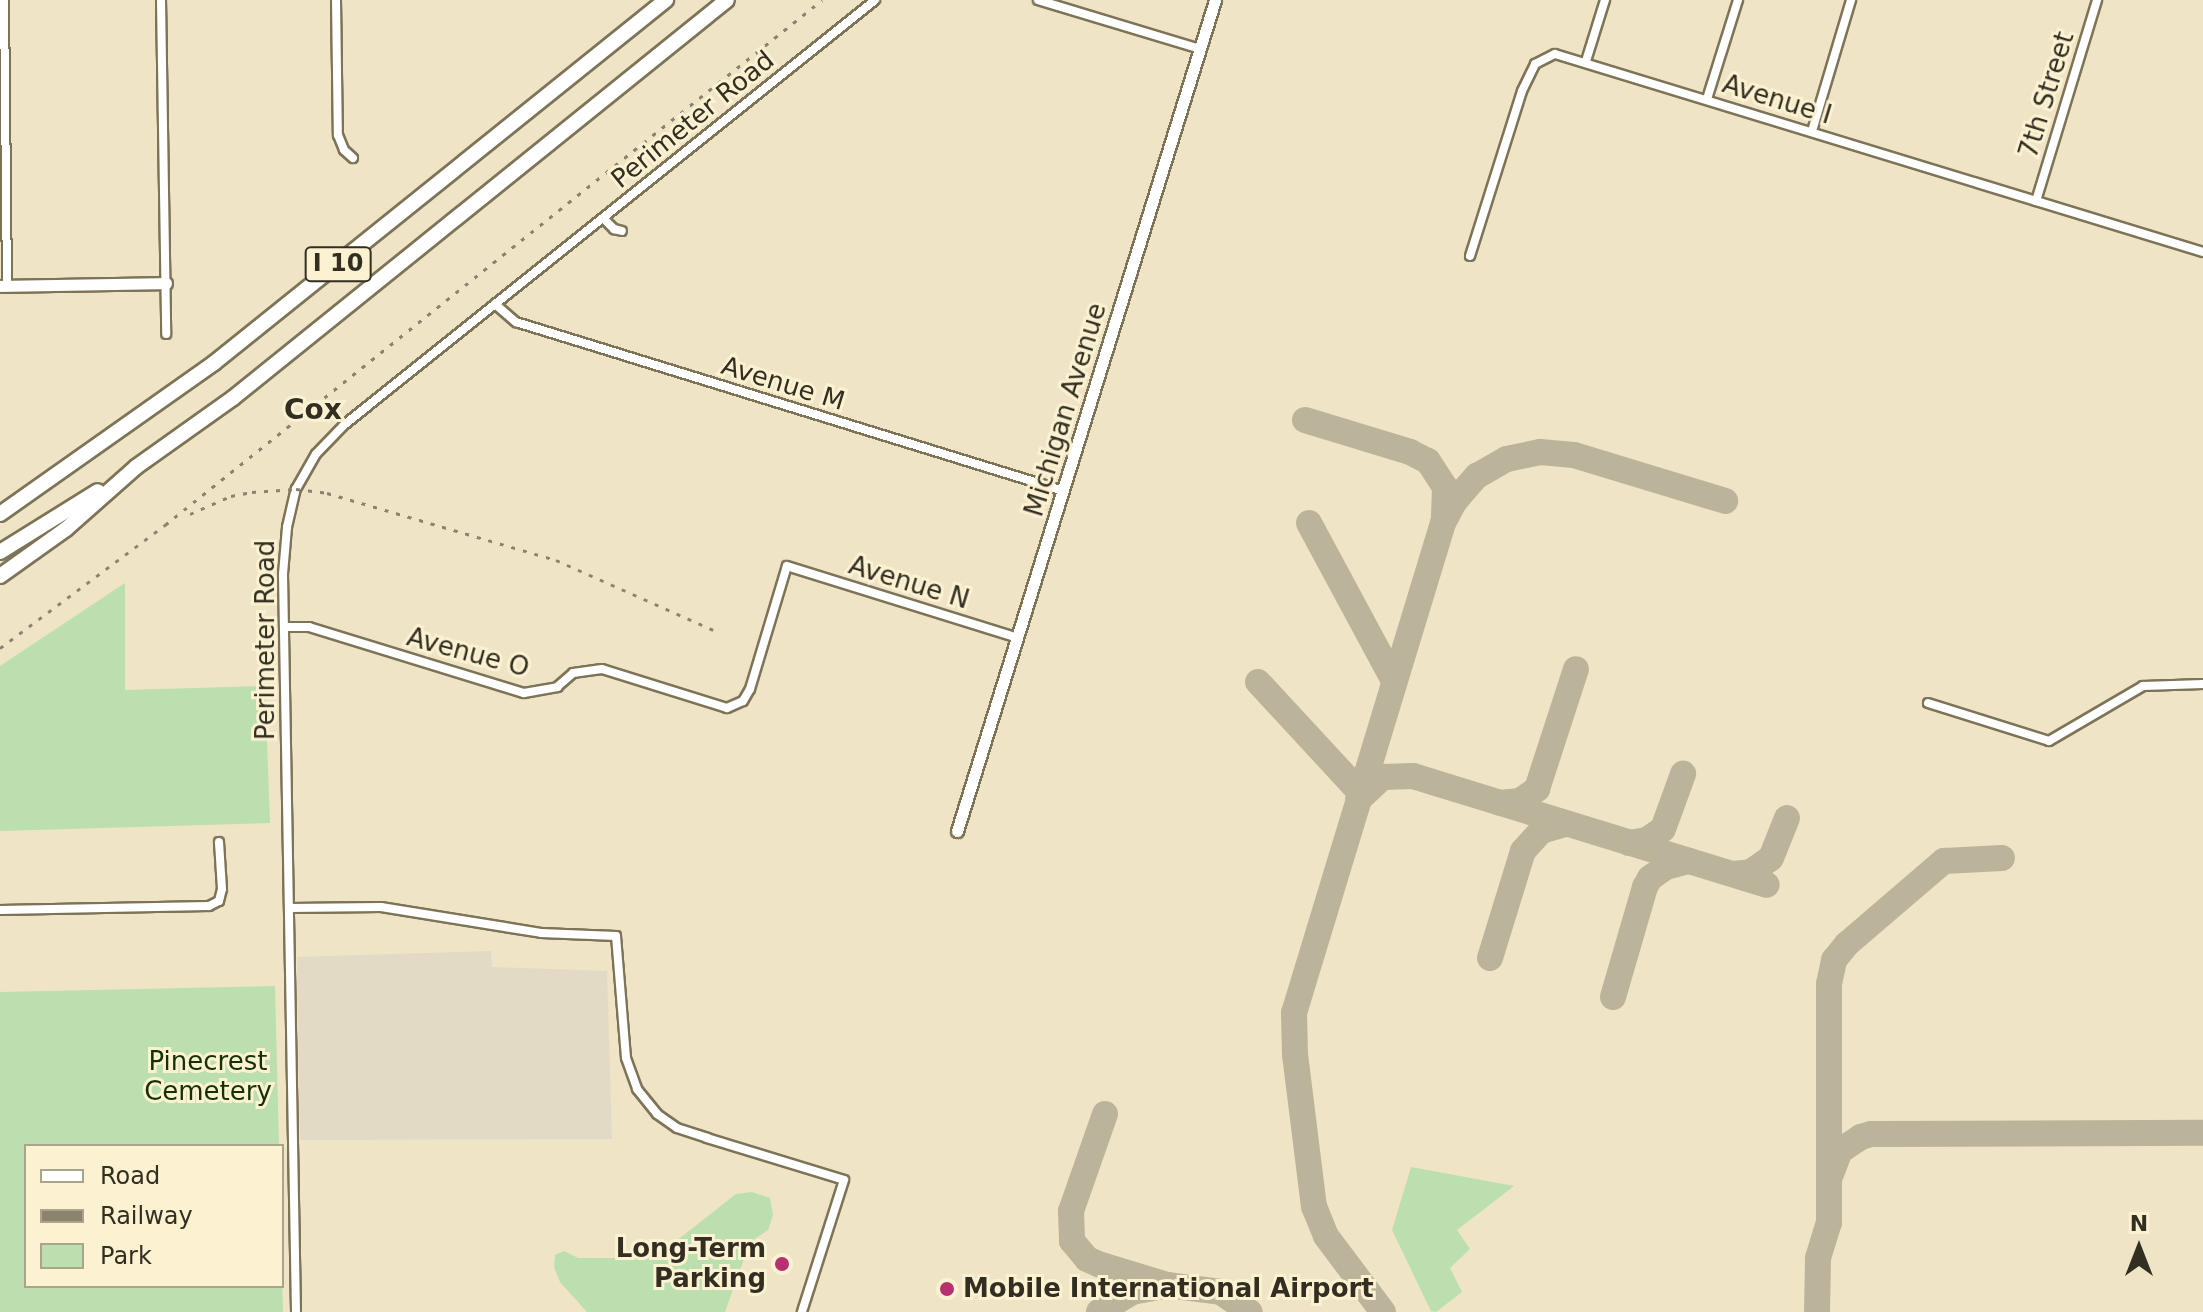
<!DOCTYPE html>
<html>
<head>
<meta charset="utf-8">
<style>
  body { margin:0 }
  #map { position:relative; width:2203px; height:1312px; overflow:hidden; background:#efe4c5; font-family:"DejaVu Sans",sans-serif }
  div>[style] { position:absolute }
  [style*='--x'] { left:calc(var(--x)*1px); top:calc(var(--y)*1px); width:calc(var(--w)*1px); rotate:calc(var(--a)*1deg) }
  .commercial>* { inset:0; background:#e3dac5 }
  .green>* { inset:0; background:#bcdfaf }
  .taxiway>* { height:26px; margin:-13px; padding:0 13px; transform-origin:13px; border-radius:13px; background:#bcb49a }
  .roads { filter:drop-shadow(2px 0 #7d7458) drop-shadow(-2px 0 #7d7458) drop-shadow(0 2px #7d7458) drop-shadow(0 -2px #7d7458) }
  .street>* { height:8px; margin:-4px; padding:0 4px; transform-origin:4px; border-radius:4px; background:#fff }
  .secondary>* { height:11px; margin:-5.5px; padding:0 5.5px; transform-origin:5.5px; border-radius:5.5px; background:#fff }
  .highway>* { height:14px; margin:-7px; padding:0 7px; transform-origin:7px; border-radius:7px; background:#fff }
  .rail>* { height:3px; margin-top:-1.5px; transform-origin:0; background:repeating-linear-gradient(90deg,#8a836e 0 4px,transparent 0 12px) }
  .dots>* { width:22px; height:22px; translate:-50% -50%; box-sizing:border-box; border:4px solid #fcf2d2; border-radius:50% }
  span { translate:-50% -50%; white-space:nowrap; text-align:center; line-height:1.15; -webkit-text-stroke:6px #fcf2d2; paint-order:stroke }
  .shield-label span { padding:2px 6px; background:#fcf2d2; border:2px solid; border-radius:6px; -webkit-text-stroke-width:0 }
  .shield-label { font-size:24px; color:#322e22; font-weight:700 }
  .street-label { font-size:26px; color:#322e22 }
  .park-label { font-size:26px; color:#133203 }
  .poi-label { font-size:26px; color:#322e22; font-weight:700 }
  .right { translate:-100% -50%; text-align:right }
  .left { translate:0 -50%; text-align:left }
  .neighbourhood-label { font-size:28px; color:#322e22; font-weight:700 }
  .legend { position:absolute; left:24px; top:1144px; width:260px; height:144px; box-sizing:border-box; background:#fcf2d2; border:2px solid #aba48c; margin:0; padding:10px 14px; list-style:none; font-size:24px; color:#322e22 }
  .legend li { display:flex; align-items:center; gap:16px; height:40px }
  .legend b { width:40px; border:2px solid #aba48c }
  .north { position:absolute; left:2099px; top:1208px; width:80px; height:80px; -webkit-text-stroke:6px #fcf2d2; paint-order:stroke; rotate:0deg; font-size:22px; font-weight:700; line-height:32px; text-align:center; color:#322e22 }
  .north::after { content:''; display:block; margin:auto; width:28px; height:36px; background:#322e22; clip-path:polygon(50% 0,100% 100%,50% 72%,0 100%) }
</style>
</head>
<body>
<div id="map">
  <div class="commercial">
    <i style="clip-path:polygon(491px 951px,492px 967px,607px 971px,612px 1139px,300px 1140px,297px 957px)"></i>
  </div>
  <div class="green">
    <i style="clip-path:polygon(125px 583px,125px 690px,265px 686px,270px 823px,0 831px,0 666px)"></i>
    <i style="clip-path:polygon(275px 986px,279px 1146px,26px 1146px,26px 1286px,282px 1286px,282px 1274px,283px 1312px,0 1312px,0 992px)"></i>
    <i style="clip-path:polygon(1411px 1167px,1514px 1186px,1457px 1230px,1470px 1249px,1450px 1268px,1462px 1292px,1436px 1312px,1431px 1311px,1392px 1230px)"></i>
    <i style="clip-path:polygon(752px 1192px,770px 1198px,773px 1215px,768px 1230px,753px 1240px,748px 1248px,725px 1312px,587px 1312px,560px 1282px,554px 1267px,555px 1255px,564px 1251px,578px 1258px,621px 1258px,649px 1252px,680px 1238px,736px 1194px)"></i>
  </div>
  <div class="taxiway">
    <i style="--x:1305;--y:420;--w:110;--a:16.9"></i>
    <i style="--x:1410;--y:452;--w:20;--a:27"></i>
    <i style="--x:1428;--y:461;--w:31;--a:57"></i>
    <i style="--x:1445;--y:487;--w:33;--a:92"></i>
    <i style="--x:1309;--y:523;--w:179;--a:61.7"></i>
    <i style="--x:1258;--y:682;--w:150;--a:47.2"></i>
    <i style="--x:1358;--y:800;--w:34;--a:-43"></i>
    <i style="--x:1383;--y:777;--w:30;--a:-2"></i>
    <i style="--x:1413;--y:776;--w:370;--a:17.1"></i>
    <i style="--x:1500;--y:803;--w:20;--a:-6"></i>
    <i style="--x:1520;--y:801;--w:21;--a:-35"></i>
    <i style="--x:1537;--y:789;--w:126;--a:-72"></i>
    <i style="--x:1629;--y:843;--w:18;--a:-9"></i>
    <i style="--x:1647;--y:840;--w:19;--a:-35"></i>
    <i style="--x:1663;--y:829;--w:59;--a:-70"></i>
    <i style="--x:1733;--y:874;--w:18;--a:-6"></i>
    <i style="--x:1751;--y:872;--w:24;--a:-35"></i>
    <i style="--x:1771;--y:858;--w:43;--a:-68.2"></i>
    <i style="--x:1490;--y:958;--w:112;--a:-72.9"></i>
    <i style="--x:1523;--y:851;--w:27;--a:-48"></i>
    <i style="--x:1541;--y:831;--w:26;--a:-16"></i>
    <i style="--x:1613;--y:997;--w:115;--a:-73.8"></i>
    <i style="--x:1645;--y:887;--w:10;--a:-61"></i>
    <i style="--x:1650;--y:878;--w:19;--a:-35"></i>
    <i style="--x:1666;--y:867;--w:24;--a:-15"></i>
    <i style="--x:1105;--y:1114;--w:103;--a:109.3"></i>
    <i style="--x:1071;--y:1211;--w:30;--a:88"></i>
    <i style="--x:1072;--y:1241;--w:23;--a:50"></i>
    <i style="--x:1087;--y:1259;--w:12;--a:24"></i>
    <i style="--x:1098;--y:1264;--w:72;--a:16.9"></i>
    <i style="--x:1831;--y:1174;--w:25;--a:-69"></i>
    <i style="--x:1840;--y:1151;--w:25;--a:-34"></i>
    <i style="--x:1861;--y:1137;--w:10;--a:-17"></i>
    <i style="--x:1871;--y:1134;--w:332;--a:-0.2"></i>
    <i style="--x:1099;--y:1312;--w:39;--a:-31"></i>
    <i style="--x:1132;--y:1292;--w:36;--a:-11"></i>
    <i style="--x:1167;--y:1285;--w:54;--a:7.4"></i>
    <i style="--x:1221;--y:1292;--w:35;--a:35"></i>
    <i style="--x:1383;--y:1312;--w:95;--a:-126.9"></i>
    <i style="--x:1326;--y:1236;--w:31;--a:-112"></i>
    <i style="--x:1314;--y:1207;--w:153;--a:-97.1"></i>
    <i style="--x:1295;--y:1055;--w:42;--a:-91.4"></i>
    <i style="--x:1294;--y:1013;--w:512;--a:-73.09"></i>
    <i style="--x:1443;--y:523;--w:24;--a:-62"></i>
    <i style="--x:1454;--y:502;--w:35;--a:-49"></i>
    <i style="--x:1477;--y:476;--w:34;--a:-30"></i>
    <i style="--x:1507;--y:459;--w:34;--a:-12"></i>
    <i style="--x:1540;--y:452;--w:34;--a:5"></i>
    <i style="--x:1574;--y:455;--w:158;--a:16.9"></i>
    <i style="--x:1817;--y:1312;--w:54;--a:-88.9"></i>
    <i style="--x:1818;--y:1258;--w:37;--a:-73"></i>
    <i style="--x:1829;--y:1223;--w:239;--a:-90"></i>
    <i style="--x:1829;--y:984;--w:25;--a:-78"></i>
    <i style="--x:1834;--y:960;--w:21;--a:-51"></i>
    <i style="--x:1847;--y:944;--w:128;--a:-40.6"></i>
    <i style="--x:1944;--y:861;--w:58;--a:-3"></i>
  </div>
  <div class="roads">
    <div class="street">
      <i style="--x:4;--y:0;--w:286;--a:89.4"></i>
      <i style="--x:161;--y:0;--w:334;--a:89.1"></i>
      <i style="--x:336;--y:0;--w:135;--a:89.2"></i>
      <i style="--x:338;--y:135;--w:16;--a:68"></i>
      <i style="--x:344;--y:150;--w:12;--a:42"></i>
      <i style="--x:1038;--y:0;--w:169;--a:16.8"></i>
      <i style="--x:1586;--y:61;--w:64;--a:-72.7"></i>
      <i style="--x:1707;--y:99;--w:104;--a:-72.6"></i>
      <i style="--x:1812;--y:131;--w:137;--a:-73.4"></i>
      <i style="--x:2036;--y:201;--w:210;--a:-73.1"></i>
      <i style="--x:603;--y:218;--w:16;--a:45"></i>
      <i style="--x:614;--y:229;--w:8;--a:14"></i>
      <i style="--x:1470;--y:256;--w:173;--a:-72.5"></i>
      <i style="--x:1522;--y:91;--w:30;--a:-64"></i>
      <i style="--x:1535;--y:64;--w:22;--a:-27"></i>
      <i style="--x:1555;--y:54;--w:678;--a:16.99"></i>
      <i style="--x:495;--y:304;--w:28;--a:41"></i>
      <i style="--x:516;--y:322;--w:573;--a:17.14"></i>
      <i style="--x:284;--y:627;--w:25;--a:0"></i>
      <i style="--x:309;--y:627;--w:225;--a:17.1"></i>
      <i style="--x:524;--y:693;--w:34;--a:-10"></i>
      <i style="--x:557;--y:687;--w:21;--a:-41"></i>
      <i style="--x:573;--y:673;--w:29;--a:-8"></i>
      <i style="--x:602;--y:669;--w:131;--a:17.3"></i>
      <i style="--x:727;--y:708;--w:17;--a:-24"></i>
      <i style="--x:743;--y:701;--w:14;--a:-60"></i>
      <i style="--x:750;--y:689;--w:128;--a:-73.3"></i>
      <i style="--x:787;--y:566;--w:242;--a:17.3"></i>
      <i style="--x:1928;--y:703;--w:127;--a:17.4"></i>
      <i style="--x:2049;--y:741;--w:109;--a:-30.3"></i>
      <i style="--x:2143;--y:686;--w:60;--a:-1.9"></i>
      <i style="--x:290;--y:908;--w:91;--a:-0.6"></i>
      <i style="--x:381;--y:907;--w:162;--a:9.2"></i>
      <i style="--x:541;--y:933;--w:75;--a:2.3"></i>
      <i style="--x:616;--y:936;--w:122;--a:85.3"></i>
      <i style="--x:626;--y:1058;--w:33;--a:70"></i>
      <i style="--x:637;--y:1089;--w:32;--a:51"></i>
      <i style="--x:657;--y:1114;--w:24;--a:35"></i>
      <i style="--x:677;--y:1128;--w:32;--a:18"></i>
      <i style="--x:707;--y:1138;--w:143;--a:17"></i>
      <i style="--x:844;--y:1180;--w:139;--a:107.7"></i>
      <i style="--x:0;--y:910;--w:209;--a:-1.1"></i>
      <i style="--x:209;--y:906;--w:11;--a:-27"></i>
      <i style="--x:219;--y:901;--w:12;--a:-76"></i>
      <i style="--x:222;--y:889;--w:47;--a:-93.7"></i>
      <i style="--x:296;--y:1312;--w:738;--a:-91.01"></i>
      <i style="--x:283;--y:574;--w:47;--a:-85.1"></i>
      <i style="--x:287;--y:527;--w:39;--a:-77"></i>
      <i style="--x:296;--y:489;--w:40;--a:-60.3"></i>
      <i style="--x:316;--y:454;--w:40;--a:-46"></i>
      <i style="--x:344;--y:425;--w:680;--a:-38.67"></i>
    </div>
    <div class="secondary">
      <i style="--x:0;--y:286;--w:166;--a:-1"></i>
      <i style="--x:957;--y:831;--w:870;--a:-72.75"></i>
    </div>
    <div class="highway">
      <i style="--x:0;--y:514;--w:262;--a:-35.2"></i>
      <i style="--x:214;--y:363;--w:580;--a:-38.77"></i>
      <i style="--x:0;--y:552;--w:115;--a:-31.9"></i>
      <i style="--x:0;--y:576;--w:81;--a:-35.5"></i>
      <i style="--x:66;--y:529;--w:94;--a:-41.5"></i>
      <i style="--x:136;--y:467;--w:119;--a:-35.4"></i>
      <i style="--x:233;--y:398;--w:634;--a:-38.86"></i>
    </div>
  </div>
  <div class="rail">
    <i style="--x:190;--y:514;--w:45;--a:-23.7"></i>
    <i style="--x:231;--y:496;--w:21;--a:-11"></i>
    <i style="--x:252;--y:492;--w:44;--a:-3.9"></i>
    <i style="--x:296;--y:489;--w:31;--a:7"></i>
    <i style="--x:327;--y:493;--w:239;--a:16.3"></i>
    <i style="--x:556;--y:560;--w:177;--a:24"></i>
    <i style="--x:0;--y:648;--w:206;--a:-36.7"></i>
    <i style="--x:165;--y:525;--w:841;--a:-38.63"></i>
  </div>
  <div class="dots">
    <i style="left:782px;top:1264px;background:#b73070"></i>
    <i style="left:947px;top:1289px;background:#b73070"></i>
  </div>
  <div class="shield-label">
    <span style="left:338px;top:264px">I 10</span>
  </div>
  <div class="street-label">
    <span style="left:2047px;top:95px;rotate:-73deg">7th Street</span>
    <span style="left:1777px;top:100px;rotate:17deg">Avenue I</span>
    <span style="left:693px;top:120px;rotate:-39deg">Perimeter Road</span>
    <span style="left:783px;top:384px;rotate:17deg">Avenue M</span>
    <span style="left:1066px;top:410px;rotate:-73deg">Michigan Avenue</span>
    <span style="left:909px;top:583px;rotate:17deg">Avenue N</span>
    <span style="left:266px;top:640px;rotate:-90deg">Perimeter Road</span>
    <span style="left:468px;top:653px;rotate:15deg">Avenue O</span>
  </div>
  <div class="park-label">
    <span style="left:208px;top:1077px">Pinecrest<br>Cemetery</span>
  </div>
  <div class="poi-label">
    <span class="right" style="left:766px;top:1264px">Long-Term<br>Parking</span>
    <span class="left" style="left:963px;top:1289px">Mobile International Airport</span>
  </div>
  <div class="neighbourhood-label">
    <span style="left:313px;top:410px">Cox</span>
  </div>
  <ul class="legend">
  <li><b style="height:10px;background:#fff"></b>Road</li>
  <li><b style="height:10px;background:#8a836e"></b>Railway</li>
  <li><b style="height:22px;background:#bcdfaf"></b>Park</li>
  </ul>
  <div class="north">N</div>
</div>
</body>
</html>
